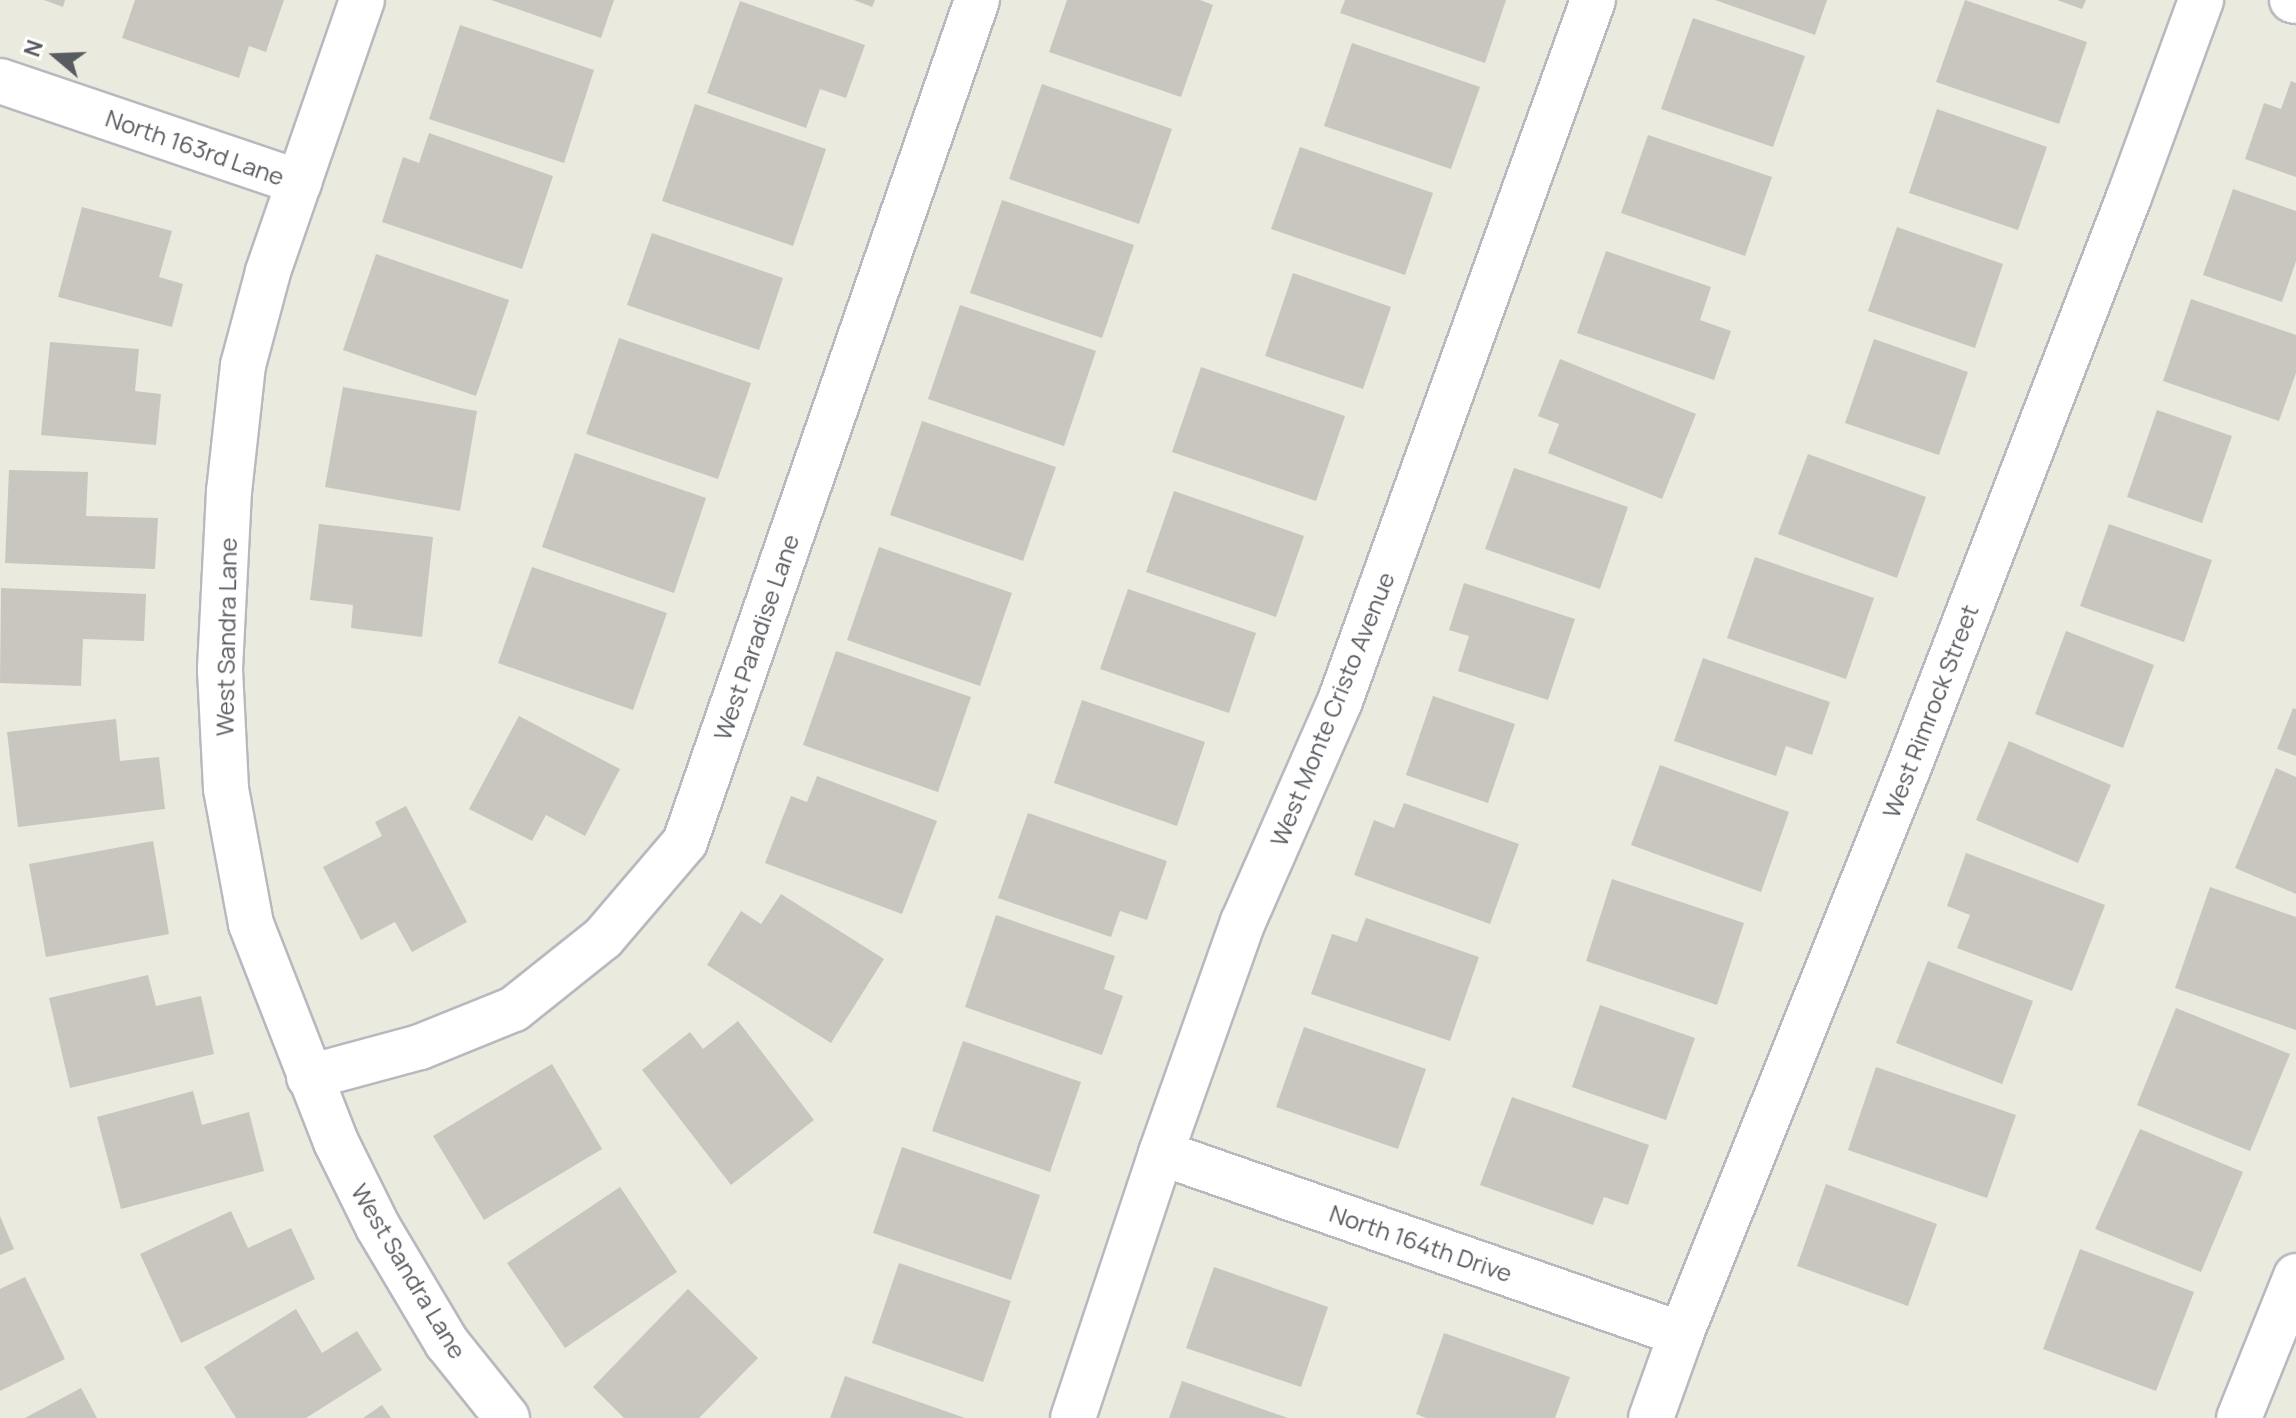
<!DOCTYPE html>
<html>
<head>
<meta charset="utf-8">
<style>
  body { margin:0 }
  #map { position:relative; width:2296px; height:1418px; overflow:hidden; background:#ebeadf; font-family:Manrope,sans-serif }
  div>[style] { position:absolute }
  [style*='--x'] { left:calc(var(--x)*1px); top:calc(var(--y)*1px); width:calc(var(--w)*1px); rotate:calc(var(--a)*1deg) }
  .building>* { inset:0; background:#c8c6bf }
  .roads { filter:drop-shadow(2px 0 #b7b9be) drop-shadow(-2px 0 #b7b9be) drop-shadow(0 2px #b7b9be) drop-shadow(0 -2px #b7b9be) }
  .minor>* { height:44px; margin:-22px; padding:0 22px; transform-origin:22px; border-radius:22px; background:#fff }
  span { translate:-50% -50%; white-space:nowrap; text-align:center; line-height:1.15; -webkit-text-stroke:6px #fff; paint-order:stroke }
  .street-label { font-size:24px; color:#585b60 }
  .north { position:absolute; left:16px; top:16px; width:80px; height:80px; -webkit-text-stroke:6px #fff; paint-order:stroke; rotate:289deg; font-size:22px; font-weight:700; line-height:32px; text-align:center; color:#585b60 }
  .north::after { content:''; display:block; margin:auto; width:28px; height:36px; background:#585b60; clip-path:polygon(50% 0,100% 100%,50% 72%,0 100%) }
</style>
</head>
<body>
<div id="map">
  <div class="building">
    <i style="clip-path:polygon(44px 0,65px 0,63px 7px)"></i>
    <i style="clip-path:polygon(135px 0,284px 0,266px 52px,249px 46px,239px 78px,122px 38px)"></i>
    <i style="clip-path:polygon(491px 0,614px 0,601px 38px)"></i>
    <i style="clip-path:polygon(854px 0,875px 0,872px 7px)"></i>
    <i style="clip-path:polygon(1067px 0,1200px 0,1213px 5px,1181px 97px,1049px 52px)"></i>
    <i style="clip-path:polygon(1345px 0,1506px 0,1485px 63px,1340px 13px)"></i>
    <i style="clip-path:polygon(1715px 0,1827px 0,1815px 35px)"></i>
    <i style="clip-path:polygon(1965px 0,2087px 42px,2059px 124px,1936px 82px)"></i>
    <i style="clip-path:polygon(2057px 0,2086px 0,2082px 9px)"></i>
    <i style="clip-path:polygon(740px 1px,865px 45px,846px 98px,820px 89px,806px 128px,707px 93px)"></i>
    <i style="clip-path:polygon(1693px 18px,1805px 56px,1773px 147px,1661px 109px)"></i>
    <i style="clip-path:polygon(460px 25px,594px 70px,564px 163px,429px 119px)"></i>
    <i style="clip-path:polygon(1352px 43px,1480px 87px,1451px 169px,1324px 126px)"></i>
    <i style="clip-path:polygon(2291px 81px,2296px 83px,2296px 177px,2245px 159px,2264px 103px,2281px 109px)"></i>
    <i style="clip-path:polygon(1042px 84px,1172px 129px,1139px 224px,1009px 179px)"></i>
    <i style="clip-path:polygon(695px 104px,826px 149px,793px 246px,662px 201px)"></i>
    <i style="clip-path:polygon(1937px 109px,2047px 147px,2018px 230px,1909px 193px)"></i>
    <i style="clip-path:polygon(429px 133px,553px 176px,522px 269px,382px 222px,403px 157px,419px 163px)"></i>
    <i style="clip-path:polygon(1648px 135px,1772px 177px,1745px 256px,1621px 213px)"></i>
    <i style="clip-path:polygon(1300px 147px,1433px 193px,1405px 275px,1271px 229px)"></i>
    <i style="clip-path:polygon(2233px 189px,2296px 211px,2296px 261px,2282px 302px,2203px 275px)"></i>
    <i style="clip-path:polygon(1002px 200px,1134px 245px,1102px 338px,970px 293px)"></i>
    <i style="clip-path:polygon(82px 207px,172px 231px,159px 277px,183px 284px,172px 327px,58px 297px)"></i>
    <i style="clip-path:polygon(1897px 227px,2003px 264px,1975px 348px,1868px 311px)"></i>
    <i style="clip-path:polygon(652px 233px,783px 278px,759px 350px,627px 305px)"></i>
    <i style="clip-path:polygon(1606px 251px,1711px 287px,1700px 320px,1731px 331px,1714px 380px,1577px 333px)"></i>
    <i style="clip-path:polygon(376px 254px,509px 300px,476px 396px,343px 350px)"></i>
    <i style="clip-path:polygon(1293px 273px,1391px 307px,1363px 389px,1265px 356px)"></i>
    <i style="clip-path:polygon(2191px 299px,2296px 335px,2296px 373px,2279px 421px,2163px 381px)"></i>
    <i style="clip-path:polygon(960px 305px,1096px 351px,1064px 446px,928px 399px)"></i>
    <i style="clip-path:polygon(619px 338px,751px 383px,718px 479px,586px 434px)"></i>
    <i style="clip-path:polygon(1874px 339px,1968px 372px,1939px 455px,1845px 423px)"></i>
    <i style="clip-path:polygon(50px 342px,139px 349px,135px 391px,161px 394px,156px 445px,41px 435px)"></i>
    <i style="clip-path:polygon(1560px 359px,1696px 414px,1662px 499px,1548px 453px,1559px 424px,1538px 416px)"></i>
    <i style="clip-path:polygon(1201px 367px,1345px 416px,1316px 501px,1172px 452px)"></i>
    <i style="clip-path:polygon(343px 387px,477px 411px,460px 511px,325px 487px)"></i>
    <i style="clip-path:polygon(2157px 410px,2232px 436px,2202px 523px,2127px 497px)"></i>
    <i style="clip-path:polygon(922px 421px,1056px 467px,1023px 561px,890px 515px)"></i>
    <i style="clip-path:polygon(575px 453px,706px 498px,674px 593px,542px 547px)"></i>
    <i style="clip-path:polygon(1808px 454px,1926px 497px,1897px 578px,1778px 534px)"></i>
    <i style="clip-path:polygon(1514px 468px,1628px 507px,1600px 589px,1485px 549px)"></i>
    <i style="clip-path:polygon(9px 470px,88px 472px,86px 516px,158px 518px,155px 569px,5px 563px)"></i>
    <i style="clip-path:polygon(1174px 491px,1304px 536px,1276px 617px,1146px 572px)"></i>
    <i style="clip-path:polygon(319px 524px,433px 537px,422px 637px,351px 628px,353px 605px,310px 600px)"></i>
    <i style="clip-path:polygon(2109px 524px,2212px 560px,2184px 642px,2080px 606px)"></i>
    <i style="clip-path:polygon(879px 547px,1012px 593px,980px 686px,847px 640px)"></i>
    <i style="clip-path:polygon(1755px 557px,1874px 598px,1846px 679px,1727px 638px)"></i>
    <i style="clip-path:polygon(532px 567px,667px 613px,633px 710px,498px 663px)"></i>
    <i style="clip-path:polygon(1464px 583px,1575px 619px,1548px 700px,1458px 671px,1469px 636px,1449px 630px)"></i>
    <i style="clip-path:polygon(1px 588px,146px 594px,144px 641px,83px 639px,81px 686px,0 683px)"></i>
    <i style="clip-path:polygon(1128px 589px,1256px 633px,1229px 713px,1100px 669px)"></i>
    <i style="clip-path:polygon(2066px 631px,2154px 665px,2123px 748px,2035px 714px)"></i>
    <i style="clip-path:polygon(836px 651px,971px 697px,938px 792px,803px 745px)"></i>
    <i style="clip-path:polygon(1703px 658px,1830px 702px,1812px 755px,1786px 746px,1776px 776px,1674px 741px)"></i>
    <i style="clip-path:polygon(1433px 696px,1515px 724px,1488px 803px,1406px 775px)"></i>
    <i style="clip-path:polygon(1082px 700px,1205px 742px,1177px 826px,1054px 783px)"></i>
    <i style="clip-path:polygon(2293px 708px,2296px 709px,2296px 756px,2277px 749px)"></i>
    <i style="clip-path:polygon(519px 716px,620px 769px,585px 836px,546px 815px,532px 841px,469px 809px)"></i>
    <i style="clip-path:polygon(116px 719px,120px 761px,159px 757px,165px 809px,18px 827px,7px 732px)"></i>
    <i style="clip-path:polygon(2009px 741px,2111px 785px,2078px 863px,1976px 820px)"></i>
    <i style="clip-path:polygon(1660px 765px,1789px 812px,1761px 892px,1631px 845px)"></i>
    <i style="clip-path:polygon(2276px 768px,2296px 777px,2296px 894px,2235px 868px)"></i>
    <i style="clip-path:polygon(817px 776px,937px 821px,902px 914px,765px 863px,791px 796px,807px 802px)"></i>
    <i style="clip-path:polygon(1404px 803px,1519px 844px,1490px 924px,1354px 875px,1374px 820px,1394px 828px)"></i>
    <i style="clip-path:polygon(406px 806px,467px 922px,412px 952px,395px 922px,361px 940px,323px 867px,382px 836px,375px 822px)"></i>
    <i style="clip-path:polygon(1028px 813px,1167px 861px,1147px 920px,1120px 911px,1111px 937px,998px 898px)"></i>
    <i style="clip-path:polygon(153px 841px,169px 934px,46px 957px,29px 864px)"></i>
    <i style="clip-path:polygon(1966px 853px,2105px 905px,2072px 991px,1957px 948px,1970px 915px,1947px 906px)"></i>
    <i style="clip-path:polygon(1612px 879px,1744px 923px,1717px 1005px,1586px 961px)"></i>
    <i style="clip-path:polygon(2210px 887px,2296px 917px,2296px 1030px,2175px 988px)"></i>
    <i style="clip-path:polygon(781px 894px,884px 959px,831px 1043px,707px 965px,741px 911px,761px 924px)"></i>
    <i style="clip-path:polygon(996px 915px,1115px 956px,1104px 989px,1123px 996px,1102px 1055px,965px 1007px)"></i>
    <i style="clip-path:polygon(1366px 918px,1479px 957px,1450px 1041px,1311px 994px,1332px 934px,1357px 942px)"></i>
    <i style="clip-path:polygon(1928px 961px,2033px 1001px,2002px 1084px,1896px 1043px)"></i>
    <i style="clip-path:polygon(148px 975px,156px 1006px,201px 996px,214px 1054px,70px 1088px,49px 998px)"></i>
    <i style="clip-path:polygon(1600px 1005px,1695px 1038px,1666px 1120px,1572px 1087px)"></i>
    <i style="clip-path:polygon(2176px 1008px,2290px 1054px,2250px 1151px,2137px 1105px)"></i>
    <i style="clip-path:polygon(738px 1021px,814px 1120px,731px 1185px,642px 1070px,690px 1032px,703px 1049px)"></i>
    <i style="clip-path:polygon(1304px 1027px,1426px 1069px,1398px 1149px,1276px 1107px)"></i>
    <i style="clip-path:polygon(963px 1041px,1081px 1082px,1050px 1172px,932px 1131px)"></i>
    <i style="clip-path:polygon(552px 1064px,602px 1149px,484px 1220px,433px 1136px)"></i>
    <i style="clip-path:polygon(1876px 1067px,2016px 1115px,1987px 1198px,1848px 1150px)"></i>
    <i style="clip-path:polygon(193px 1091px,202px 1125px,249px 1112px,264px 1171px,121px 1209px,97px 1117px)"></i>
    <i style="clip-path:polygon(1512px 1097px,1649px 1145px,1628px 1205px,1604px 1197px,1593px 1225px,1480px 1185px)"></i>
    <i style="clip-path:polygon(2140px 1129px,2243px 1172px,2201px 1272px,2095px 1229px)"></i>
    <i style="clip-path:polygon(902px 1147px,1040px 1195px,1011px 1280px,873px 1233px)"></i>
    <i style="clip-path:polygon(1826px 1184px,1937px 1224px,1908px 1306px,1797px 1266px)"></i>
    <i style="clip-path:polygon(620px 1187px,677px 1272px,565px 1348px,507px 1263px)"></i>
    <i style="clip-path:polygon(231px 1211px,248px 1248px,291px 1228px,315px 1279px,181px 1343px,140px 1254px)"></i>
    <i style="clip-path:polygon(0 1216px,14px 1249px,0 1255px)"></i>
    <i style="clip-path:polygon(2080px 1249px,2194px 1292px,2156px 1391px,2043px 1349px)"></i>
    <i style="clip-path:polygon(899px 1263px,1011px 1301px,983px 1382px,872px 1343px)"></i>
    <i style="clip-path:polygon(1214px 1267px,1328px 1307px,1301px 1387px,1186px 1348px)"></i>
    <i style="clip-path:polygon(25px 1277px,65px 1359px,0 1391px,0 1289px)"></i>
    <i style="clip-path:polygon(688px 1289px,758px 1358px,699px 1418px,624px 1418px,593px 1387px)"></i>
    <i style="clip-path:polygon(296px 1309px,322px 1353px,357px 1331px,382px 1370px,306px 1418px,236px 1418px,204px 1367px)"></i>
    <i style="clip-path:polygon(1444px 1333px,1570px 1377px,1555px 1418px,1426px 1418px,1416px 1414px)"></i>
    <i style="clip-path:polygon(845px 1376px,965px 1418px,830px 1418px)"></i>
    <i style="clip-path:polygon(1182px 1381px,1288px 1418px,1169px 1418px)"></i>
    <i style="clip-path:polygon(81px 1388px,97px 1418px,25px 1418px)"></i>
    <i style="clip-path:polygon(382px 1405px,391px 1418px,363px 1418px)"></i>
  </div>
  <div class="roads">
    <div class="minor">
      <i style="--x:362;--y:0;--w:288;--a:109.1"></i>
      <i style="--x:268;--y:272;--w:96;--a:105"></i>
      <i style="--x:243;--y:365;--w:127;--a:96.3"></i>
      <i style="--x:229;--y:491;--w:179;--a:92.9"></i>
      <i style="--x:220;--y:670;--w:119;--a:87.1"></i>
      <i style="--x:226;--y:789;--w:137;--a:79.5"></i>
      <i style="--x:251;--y:924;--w:234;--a:68.7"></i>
      <i style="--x:336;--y:1142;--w:95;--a:63.7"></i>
      <i style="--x:378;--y:1227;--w:135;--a:59.3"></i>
      <i style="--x:447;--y:1343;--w:96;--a:51.3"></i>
      <i style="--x:2292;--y:0;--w:4;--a:14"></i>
      <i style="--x:0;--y:81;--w:316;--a:18.7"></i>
      <i style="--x:309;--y:1077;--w:115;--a:-15.1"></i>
      <i style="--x:420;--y:1047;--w:101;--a:-22"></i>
      <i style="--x:514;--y:1009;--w:114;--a:-38.6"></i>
      <i style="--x:603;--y:938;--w:126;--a:-49.5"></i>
      <i style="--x:685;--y:842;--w:891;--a:-70.87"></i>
      <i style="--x:1161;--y:1153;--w:551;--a:19.19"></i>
      <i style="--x:1073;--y:1418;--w:279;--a:-71.6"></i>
      <i style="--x:1161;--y:1153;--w:245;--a:-70.5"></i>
      <i style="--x:1243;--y:922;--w:241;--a:-66.3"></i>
      <i style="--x:1340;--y:701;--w:745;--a:-70.15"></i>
      <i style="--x:1651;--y:1418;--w:89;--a:-70.3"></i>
      <i style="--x:1681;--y:1334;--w:609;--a:-68.11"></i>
      <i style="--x:1908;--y:769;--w:613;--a:-68.88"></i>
      <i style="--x:2129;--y:197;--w:210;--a:-69.9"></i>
      <i style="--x:2239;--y:1418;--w:153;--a:-68.1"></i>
    </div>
  </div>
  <div class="street-label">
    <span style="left:195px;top:147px;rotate:19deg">North 163rd Lane</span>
    <span style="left:226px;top:637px;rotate:-89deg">West Sandra Lane</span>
    <span style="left:756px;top:637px;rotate:-71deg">West Paradise Lane</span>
    <span style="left:1332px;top:709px;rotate:-68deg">West Monte Cristo Avenue</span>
    <span style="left:1930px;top:711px;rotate:-69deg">West Rimrock Street</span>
    <span style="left:1421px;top:1243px;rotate:19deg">North 164th Drive</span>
    <span style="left:409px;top:1271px;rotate:59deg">West Sandra Lane</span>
  </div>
  <div class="north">N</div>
</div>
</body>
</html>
